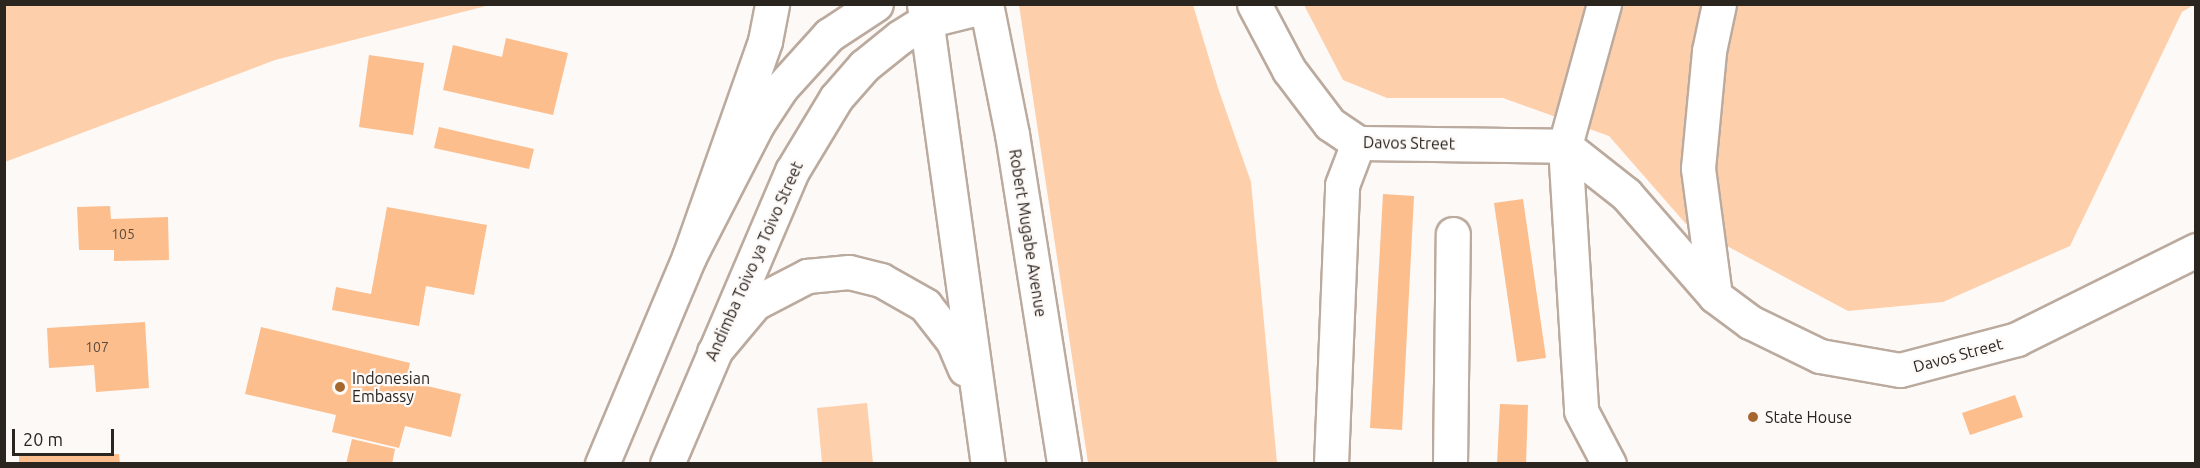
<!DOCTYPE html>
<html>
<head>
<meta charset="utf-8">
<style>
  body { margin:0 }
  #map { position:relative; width:2200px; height:468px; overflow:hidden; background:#fdf9f7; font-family:Ubuntu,sans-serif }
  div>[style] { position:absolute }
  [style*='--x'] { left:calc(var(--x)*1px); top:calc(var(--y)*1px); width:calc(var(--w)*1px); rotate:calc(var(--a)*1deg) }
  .green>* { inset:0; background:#fecfab }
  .building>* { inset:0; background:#fcbe8d }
  .roads { filter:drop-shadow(2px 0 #bbaa9e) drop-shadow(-2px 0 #bbaa9e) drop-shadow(0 2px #bbaa9e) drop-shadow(0 -2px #bbaa9e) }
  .minor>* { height:33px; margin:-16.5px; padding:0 16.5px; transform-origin:16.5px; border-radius:16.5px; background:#fff }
  .major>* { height:33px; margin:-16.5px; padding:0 16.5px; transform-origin:16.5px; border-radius:16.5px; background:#fff }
  .dots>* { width:16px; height:16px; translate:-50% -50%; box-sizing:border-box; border:3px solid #fdf9f7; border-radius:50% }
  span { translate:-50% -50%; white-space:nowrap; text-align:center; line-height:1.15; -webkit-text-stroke:4.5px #fdf9f7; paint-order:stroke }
  .number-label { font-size:14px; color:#5f4b3b }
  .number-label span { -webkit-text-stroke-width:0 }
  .street-label { font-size:16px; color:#2b2520 }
  .poi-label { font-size:16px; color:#2b2520 }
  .left { translate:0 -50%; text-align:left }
  .frame { position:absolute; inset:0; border:6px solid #2b2520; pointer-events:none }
  .scale { position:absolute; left:12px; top:429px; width:102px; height:27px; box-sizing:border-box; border:3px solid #2b2520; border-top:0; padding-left:8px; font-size:18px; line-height:21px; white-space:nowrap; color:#2b2520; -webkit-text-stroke:4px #fdf9f7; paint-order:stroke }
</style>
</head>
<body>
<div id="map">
  <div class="green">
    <i style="clip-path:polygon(5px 4px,490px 4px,490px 5px,275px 60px,5px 162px)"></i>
    <i style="clip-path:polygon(2195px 4px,2182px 12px,2070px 246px,1943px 302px,1848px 311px,1686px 224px,1609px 136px,1503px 98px,1387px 98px,1343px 80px,1304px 5px)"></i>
    <i style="clip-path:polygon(1019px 5px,1193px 5px,1218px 88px,1251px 182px,1277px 463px,1088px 463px)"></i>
    <i style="clip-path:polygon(867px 403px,873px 463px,822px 463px,817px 408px)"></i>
  </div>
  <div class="building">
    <i style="clip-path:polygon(506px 38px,568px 53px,553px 115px,443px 90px,453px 45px,502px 57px)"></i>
    <i style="clip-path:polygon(369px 55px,424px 63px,413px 135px,359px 127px)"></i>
    <i style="clip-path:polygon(439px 127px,534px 149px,529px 169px,434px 148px)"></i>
    <i style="clip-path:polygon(1383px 194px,1414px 196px,1402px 430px,1370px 428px)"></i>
    <i style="clip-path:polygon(1523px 199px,1546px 358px,1517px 362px,1494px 203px)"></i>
    <i style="clip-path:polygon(110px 206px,111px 219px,168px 217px,169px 260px,114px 261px,114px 250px,79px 250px,77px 207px)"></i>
    <i style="clip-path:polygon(387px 207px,487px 225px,474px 295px,426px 286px,419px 326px,332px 310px,336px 287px,371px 294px)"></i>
    <i style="clip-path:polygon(145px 322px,149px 388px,96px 392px,94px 365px,49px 368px,47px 328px)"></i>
    <i style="clip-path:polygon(261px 327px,410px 363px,406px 381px,461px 394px,451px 437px,405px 426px,399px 448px,332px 432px,336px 415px,245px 394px)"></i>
    <i style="clip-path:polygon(2015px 395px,2023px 417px,1970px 435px,1962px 413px)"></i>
    <i style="clip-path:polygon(1500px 404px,1528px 405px,1526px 464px,1497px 464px)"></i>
    <i style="clip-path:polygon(352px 439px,395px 449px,392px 464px,346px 464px)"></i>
    <i style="clip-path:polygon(119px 454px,120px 464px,19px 464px,19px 456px)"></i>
  </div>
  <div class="roads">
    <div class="minor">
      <i style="--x:1254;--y:4;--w:75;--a:62.1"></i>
      <i style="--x:1289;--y:70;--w:68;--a:52.8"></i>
      <i style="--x:1330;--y:124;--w:34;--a:34"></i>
      <i style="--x:1358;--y:143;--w:207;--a:0.8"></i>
      <i style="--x:1565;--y:146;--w:78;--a:38.2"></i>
      <i style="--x:1626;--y:194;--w:135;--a:48.9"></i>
      <i style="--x:1715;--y:296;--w:44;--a:36.6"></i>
      <i style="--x:1750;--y:322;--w:78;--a:25.9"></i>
      <i style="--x:1820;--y:356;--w:81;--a:9.9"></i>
      <i style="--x:1900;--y:370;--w:121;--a:-14.8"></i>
      <i style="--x:2017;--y:339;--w:200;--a:-26.4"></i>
      <i style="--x:1604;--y:4;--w:147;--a:105.4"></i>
      <i style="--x:1565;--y:146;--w:265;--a:86.5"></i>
      <i style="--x:1581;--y:411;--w:60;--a:62.2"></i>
      <i style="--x:1715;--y:296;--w:129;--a:-97.6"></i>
      <i style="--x:1698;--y:168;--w:118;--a:-84.6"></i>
      <i style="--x:1709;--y:51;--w:48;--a:-78"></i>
      <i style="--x:602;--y:464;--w:225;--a:-67.2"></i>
      <i style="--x:689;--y:257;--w:151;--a:-62.8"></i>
      <i style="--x:758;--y:123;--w:42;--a:-56.7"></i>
      <i style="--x:781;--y:88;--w:72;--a:-47.8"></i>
      <i style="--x:829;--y:35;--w:56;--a:-33.4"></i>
      <i style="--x:667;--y:464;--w:319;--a:-66.9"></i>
      <i style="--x:792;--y:171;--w:85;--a:-58.9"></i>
      <i style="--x:836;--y:98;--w:43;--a:-48.8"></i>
      <i style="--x:864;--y:66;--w:46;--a:-38.9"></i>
      <i style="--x:900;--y:37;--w:31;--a:-32"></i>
      <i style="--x:926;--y:21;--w:62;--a:-14"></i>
      <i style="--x:1331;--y:464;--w:279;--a:-87.7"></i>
      <i style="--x:1342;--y:185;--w:45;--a:-69.1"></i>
      <i style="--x:1450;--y:464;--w:230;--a:-89.3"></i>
    </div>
    <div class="major">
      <i style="--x:924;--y:4;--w:464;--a:82.1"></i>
      <i style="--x:986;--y:4;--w:133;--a:78.7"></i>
      <i style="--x:1012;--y:134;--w:334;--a:81"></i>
      <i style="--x:689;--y:257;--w:229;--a:-70.6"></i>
      <i style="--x:765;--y:41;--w:38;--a:-79"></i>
      <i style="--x:714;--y:352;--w:64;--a:-50.1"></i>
      <i style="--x:755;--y:303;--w:59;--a:-27.4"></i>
      <i style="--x:807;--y:276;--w:42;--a:-5.4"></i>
      <i style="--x:849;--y:272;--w:33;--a:14"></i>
      <i style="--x:881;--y:280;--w:51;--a:29.6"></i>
      <i style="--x:925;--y:305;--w:46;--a:52.1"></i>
      <i style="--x:953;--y:341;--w:30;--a:67"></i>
    </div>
  </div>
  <div class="dots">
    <i style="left:340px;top:387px;background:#a6672f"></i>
    <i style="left:1753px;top:417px;background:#a6672f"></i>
  </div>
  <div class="number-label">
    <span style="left:123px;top:234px">105</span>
    <span style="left:97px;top:347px">107</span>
  </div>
  <div class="street-label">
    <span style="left:1409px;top:143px;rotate:1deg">Davos Street</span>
    <span style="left:1028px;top:233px;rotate:81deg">Robert Mugabe Avenue</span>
    <span style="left:754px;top:261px;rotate:-66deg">Andimba Toivo ya Toivo Street</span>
    <span style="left:1958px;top:355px;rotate:-15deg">Davos Street</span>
  </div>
  <div class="poi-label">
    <span class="left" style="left:352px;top:387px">Indonesian<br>Embassy</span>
    <span class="left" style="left:1765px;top:417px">State House</span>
  </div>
  <div class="frame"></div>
  <div class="scale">20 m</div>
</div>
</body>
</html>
